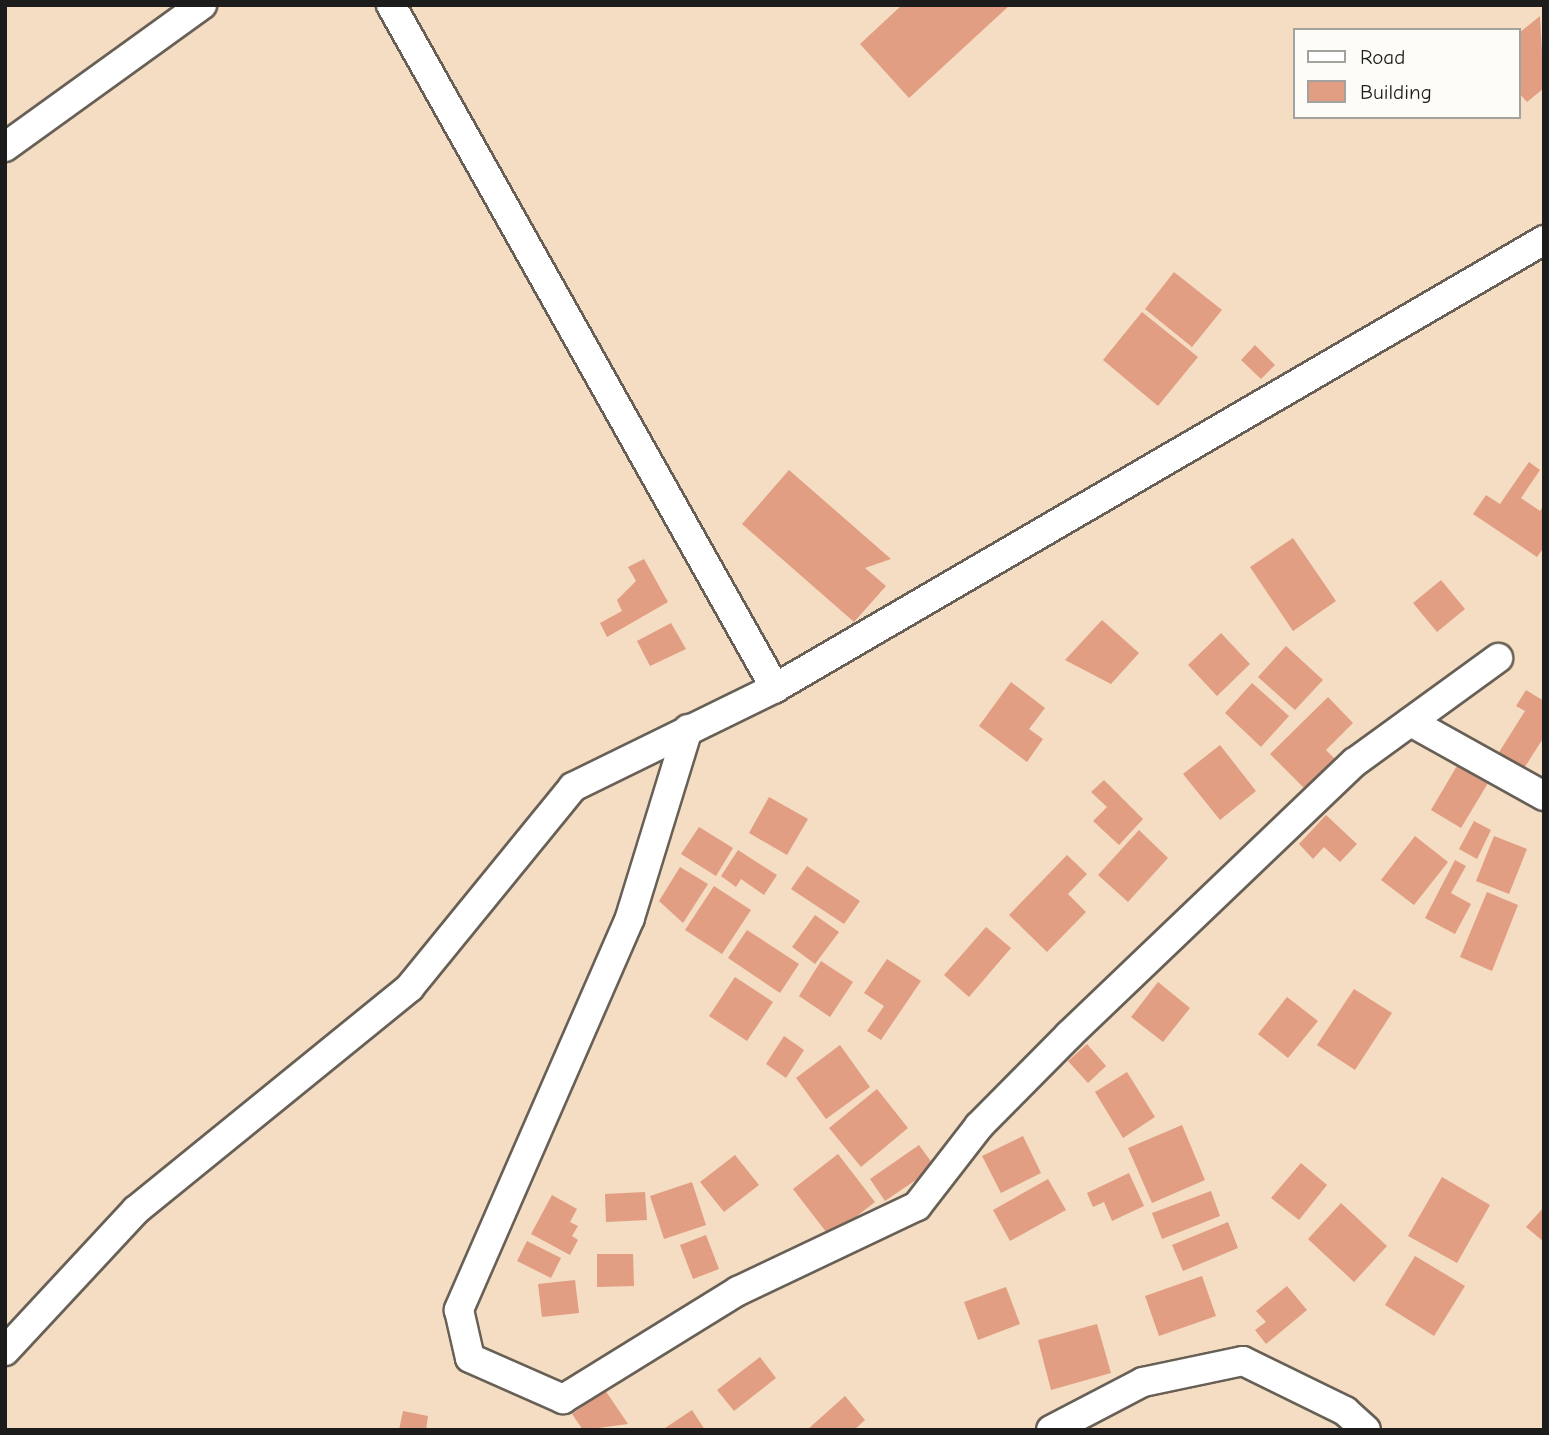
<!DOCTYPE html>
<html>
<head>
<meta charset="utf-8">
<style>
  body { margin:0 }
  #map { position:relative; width:1549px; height:1435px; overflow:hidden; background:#f4ddc2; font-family:"Comic Neue",sans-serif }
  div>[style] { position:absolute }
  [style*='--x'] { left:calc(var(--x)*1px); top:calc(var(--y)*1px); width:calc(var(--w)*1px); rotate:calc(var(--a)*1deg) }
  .building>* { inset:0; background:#e19e83 }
  .roads { filter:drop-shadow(2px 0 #686056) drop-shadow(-2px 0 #686056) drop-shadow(0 2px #686056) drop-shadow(0 -2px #686056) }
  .street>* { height:28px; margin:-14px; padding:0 14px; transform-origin:14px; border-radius:14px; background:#fff }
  span { translate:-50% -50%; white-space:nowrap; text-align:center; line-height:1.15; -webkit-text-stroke:7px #fdfcf7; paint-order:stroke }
  .frame { position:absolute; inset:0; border:7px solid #1c1c1c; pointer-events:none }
  .legend { position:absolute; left:1293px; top:28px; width:228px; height:91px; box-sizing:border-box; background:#fdfcf7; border:2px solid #a3a29f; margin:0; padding:9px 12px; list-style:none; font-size:21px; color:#1c1c1c }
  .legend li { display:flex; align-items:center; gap:14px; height:35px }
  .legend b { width:35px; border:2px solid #a3a29f }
</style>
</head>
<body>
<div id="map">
  <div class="building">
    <i style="clip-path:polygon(902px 5px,1010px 5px,909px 98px,860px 44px)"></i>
    <i style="clip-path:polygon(1540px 16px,1544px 88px,1527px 102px,1519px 93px,1519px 33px)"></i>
    <i style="clip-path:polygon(1174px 272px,1222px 310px,1192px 347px,1145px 309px)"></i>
    <i style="clip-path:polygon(1142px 312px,1198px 357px,1158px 406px,1103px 360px)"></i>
    <i style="clip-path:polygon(1255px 345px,1275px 365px,1261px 379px,1241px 360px)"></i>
    <i style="clip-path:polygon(1529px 462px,1540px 470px,1521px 498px,1540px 511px,1544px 505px,1544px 547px,1537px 557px,1473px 514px,1486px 495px,1500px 504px)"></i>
    <i style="clip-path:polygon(789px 470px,891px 559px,865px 568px,886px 586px,854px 622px,742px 524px)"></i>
    <i style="clip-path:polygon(1293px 538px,1336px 601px,1293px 631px,1250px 567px)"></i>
    <i style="clip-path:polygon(644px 559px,668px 602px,607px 637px,600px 623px,622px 611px,617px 600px,636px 581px,628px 567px)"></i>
    <i style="clip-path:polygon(1441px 580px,1465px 609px,1437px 632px,1413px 603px)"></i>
    <i style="clip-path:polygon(1102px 620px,1139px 653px,1111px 684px,1065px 660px)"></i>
    <i style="clip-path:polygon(671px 623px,686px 649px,650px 666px,637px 641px)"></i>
    <i style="clip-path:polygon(1221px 633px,1250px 664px,1217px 696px,1188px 665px)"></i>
    <i style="clip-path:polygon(1286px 646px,1323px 680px,1295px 710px,1258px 677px)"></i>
    <i style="clip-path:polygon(1011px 682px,1045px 708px,1029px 729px,1043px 739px,1027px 762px,979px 726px)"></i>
    <i style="clip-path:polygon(1252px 683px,1289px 716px,1261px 747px,1225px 713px)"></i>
    <i style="clip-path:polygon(1526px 690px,1544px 701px,1544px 737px,1521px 773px,1496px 757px,1525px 711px,1516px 706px)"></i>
    <i style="clip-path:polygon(1328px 697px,1353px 723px,1326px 750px,1337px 761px,1307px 791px,1270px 754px)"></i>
    <i style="clip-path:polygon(1220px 745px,1256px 791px,1220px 820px,1183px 774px)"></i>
    <i style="clip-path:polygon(1461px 759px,1491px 778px,1461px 828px,1431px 810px)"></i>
    <i style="clip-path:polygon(1104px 780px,1143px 819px,1119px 845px,1093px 821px,1107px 807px,1091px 792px)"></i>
    <i style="clip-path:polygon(769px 797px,808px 819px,787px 855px,749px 833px)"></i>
    <i style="clip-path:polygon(1326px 815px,1357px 844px,1340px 862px,1324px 847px,1313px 859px,1299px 844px)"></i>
    <i style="clip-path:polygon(1474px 821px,1491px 830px,1477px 859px,1459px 849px)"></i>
    <i style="clip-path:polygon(699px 827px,733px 848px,716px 876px,681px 854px)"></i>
    <i style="clip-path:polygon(1139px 830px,1168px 858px,1128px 902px,1098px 875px)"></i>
    <i style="clip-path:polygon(1415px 836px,1448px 862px,1414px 905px,1381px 880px)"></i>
    <i style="clip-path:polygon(1494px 836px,1527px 849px,1509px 894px,1476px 881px)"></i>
    <i style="clip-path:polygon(738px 850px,777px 875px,764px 895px,741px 879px,736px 887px,721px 876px)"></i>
    <i style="clip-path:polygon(1067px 855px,1087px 874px,1068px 894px,1086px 912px,1047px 952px,1009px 915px)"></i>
    <i style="clip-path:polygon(1455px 860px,1466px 866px,1451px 893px,1471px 904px,1455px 934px,1425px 918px)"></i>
    <i style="clip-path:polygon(807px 866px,860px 901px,844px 924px,791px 889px)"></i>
    <i style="clip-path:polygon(680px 867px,708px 884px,683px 923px,659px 901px)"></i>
    <i style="clip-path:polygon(714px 886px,751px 910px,722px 954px,685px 930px)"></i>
    <i style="clip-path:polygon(1487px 892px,1518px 905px,1492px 971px,1460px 957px)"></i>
    <i style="clip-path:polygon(815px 915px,839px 932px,815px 964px,792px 947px)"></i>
    <i style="clip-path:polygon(986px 927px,1011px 948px,969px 997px,944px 975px)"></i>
    <i style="clip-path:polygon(747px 930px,799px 964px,780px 993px,728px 958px)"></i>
    <i style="clip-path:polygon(887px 959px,921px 981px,881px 1040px,867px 1031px,884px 1006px,864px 993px)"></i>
    <i style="clip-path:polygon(821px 961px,853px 982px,830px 1017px,799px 996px)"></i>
    <i style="clip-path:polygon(735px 977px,773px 1002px,747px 1041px,709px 1016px)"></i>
    <i style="clip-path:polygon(1158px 982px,1190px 1008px,1163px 1042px,1131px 1017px)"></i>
    <i style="clip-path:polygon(1354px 989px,1392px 1013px,1355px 1070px,1317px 1045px)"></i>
    <i style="clip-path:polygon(1287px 997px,1318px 1021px,1288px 1058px,1258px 1034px)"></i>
    <i style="clip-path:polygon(784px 1036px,804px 1050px,786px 1078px,766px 1064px)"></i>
    <i style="clip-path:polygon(1087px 1044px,1106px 1066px,1088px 1083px,1068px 1061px)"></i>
    <i style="clip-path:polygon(840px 1045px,870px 1087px,826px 1119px,796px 1078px)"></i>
    <i style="clip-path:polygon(1127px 1072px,1155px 1117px,1123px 1138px,1095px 1092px)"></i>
    <i style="clip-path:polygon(877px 1089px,908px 1128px,861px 1167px,829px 1128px)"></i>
    <i style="clip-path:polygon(1182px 1125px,1205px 1180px,1152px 1203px,1128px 1148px)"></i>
    <i style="clip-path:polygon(1023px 1136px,1041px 1173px,1001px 1193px,982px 1156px)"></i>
    <i style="clip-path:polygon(919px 1145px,935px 1167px,885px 1201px,870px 1179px)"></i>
    <i style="clip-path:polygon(838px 1154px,875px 1202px,830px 1237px,793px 1189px)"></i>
    <i style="clip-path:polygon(735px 1155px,759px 1185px,724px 1212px,700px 1182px)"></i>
    <i style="clip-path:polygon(1301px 1163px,1327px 1185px,1299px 1220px,1271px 1198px)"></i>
    <i style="clip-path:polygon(1129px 1173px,1144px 1206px,1112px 1221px,1104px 1202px,1093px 1207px,1087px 1193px)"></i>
    <i style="clip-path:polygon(1442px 1177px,1490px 1205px,1457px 1263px,1408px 1236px)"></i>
    <i style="clip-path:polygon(1048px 1179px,1066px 1210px,1010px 1241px,993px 1210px)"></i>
    <i style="clip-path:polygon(692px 1182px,706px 1225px,664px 1239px,650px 1196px)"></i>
    <i style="clip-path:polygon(1211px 1191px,1220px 1216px,1162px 1239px,1152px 1213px)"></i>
    <i style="clip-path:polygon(645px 1192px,647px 1220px,606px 1222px,605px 1194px)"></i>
    <i style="clip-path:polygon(552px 1195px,577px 1209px,570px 1222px,578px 1226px,572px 1236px,578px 1240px,570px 1255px,531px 1234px)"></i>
    <i style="clip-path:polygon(1341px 1203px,1387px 1246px,1354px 1282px,1308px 1239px)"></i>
    <i style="clip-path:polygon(1544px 1207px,1544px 1242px,1526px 1227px)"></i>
    <i style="clip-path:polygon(1228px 1222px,1238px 1248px,1183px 1271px,1172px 1245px)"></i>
    <i style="clip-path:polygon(706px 1235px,719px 1269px,693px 1279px,680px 1245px)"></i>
    <i style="clip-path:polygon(527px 1241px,561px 1258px,551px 1278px,517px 1261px)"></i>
    <i style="clip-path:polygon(597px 1254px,633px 1254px,634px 1286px,597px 1287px)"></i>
    <i style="clip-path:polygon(1415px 1256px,1465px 1286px,1434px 1336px,1385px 1305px)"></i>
    <i style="clip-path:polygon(1202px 1276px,1216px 1316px,1159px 1336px,1145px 1296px)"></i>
    <i style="clip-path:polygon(575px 1280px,579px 1313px,542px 1317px,538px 1284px)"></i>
    <i style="clip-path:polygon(1287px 1286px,1307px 1310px,1266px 1344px,1255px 1330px,1266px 1322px,1256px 1311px)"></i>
    <i style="clip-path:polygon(1006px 1287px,1020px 1324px,978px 1340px,964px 1302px)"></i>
    <i style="clip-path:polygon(1097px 1324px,1111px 1373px,1051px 1390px,1038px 1340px)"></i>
    <i style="clip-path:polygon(760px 1357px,776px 1378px,734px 1411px,717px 1390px)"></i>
    <i style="clip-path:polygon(605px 1390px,628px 1424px,583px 1430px,572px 1414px)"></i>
    <i style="clip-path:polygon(845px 1396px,865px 1420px,854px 1430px,807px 1430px)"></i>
    <i style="clip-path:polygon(692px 1410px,705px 1430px,662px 1430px)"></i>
    <i style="clip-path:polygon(403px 1411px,428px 1416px,426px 1430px,399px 1430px)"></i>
  </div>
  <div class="roads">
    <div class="street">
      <i style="--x:391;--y:5;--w:784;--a:60.65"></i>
      <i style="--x:5;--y:147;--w:243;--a:-35.8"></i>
      <i style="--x:1411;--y:722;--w:152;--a:29.1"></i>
      <i style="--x:688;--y:729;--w:198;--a:107.1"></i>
      <i style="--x:630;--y:918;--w:428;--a:113.6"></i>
      <i style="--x:459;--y:1310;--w:49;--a:77.1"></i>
      <i style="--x:470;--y:1358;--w:102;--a:23.8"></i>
      <i style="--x:563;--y:1399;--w:206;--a:-31.7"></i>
      <i style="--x:738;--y:1291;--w:198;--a:-25.4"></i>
      <i style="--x:917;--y:1206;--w:101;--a:-52.2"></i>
      <i style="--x:979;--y:1126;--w:128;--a:-45.3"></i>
      <i style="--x:1069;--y:1035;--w:395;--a:-43.7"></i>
      <i style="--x:1355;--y:762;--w:177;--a:-36"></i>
      <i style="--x:5;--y:1351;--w:192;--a:-47.1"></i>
      <i style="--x:136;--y:1210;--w:353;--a:-39.1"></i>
      <i style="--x:410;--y:987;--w:258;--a:-50.8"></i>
      <i style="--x:573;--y:787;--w:225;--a:-26.1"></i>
      <i style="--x:775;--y:688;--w:890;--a:-30.22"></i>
      <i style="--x:1051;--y:1430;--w:104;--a:-27.6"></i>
      <i style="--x:1143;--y:1382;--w:102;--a:-11.9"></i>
      <i style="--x:1243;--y:1361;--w:114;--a:26.1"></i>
      <i style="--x:1345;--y:1411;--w:28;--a:42"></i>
    </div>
  </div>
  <div class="frame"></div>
  <ul class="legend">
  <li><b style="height:9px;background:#fff"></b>Road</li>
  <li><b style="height:19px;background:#e19e83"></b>Building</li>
  </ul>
</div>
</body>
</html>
